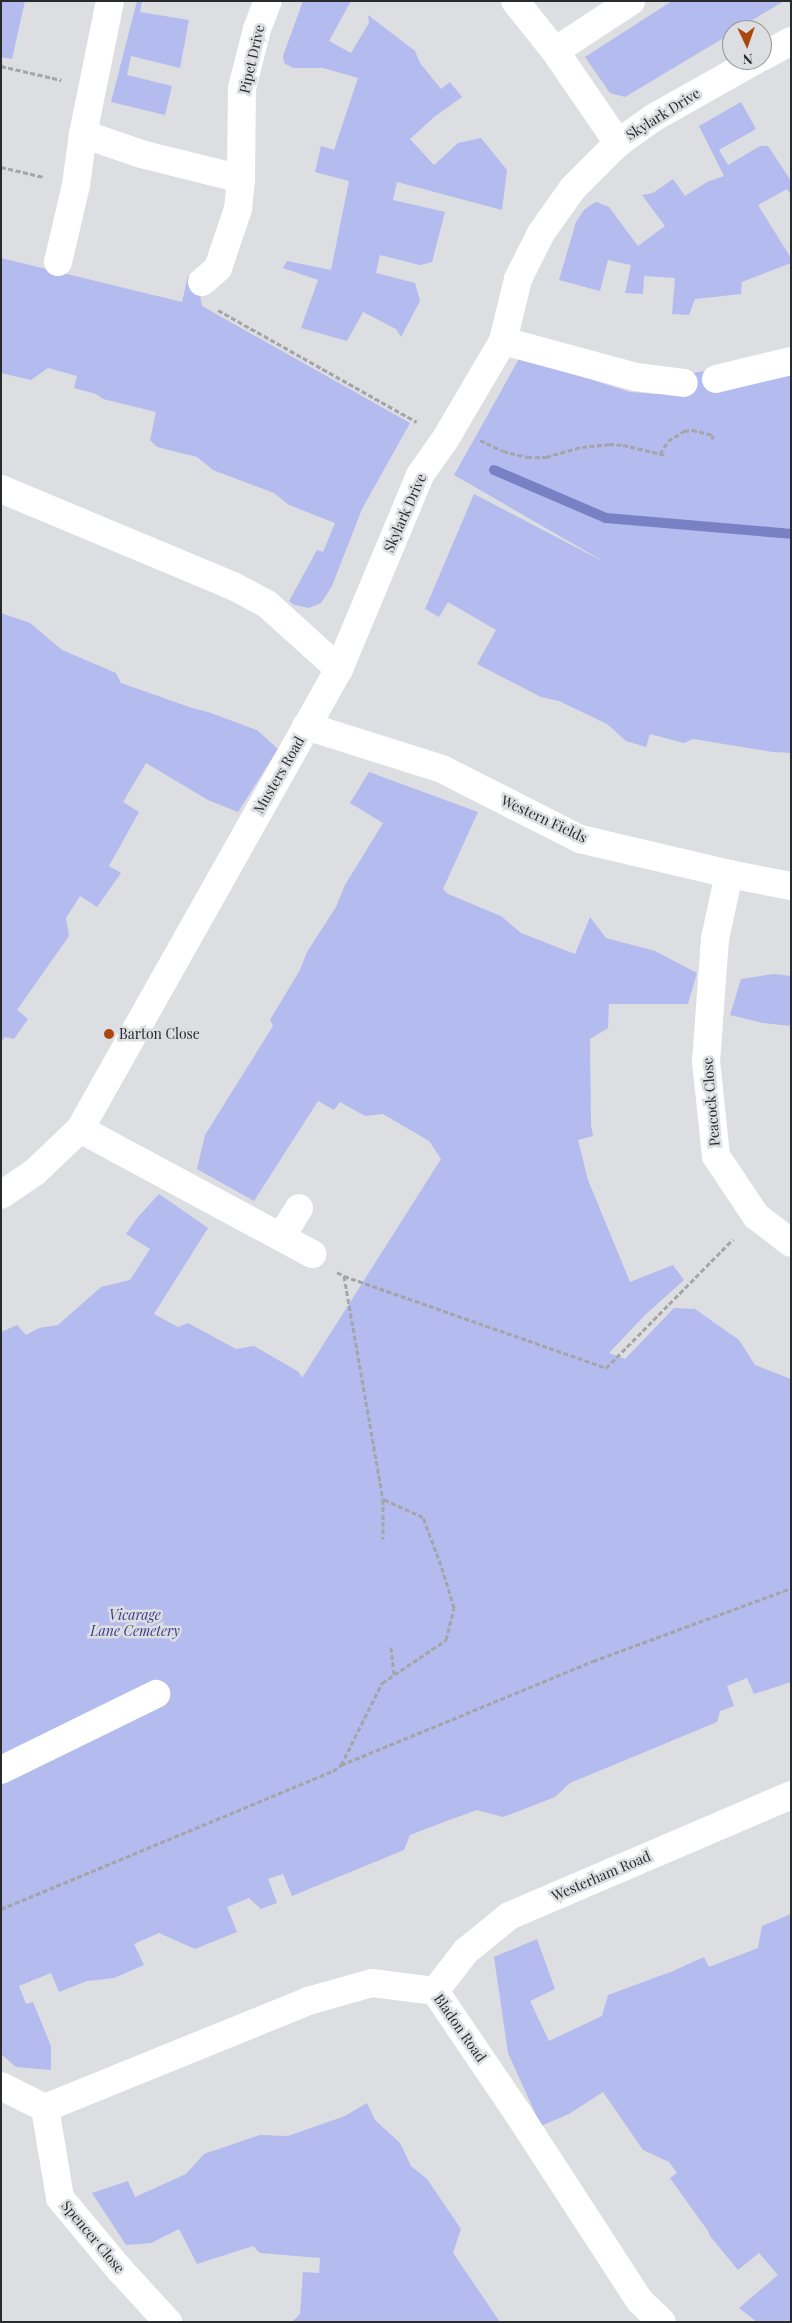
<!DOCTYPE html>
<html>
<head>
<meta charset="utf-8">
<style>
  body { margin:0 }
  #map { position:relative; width:792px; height:2323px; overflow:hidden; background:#dddee2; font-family:"Playfair Display",serif }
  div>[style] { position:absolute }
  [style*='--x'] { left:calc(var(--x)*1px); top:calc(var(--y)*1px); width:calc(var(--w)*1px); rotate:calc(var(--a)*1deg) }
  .green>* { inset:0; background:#b3bbef }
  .stream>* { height:10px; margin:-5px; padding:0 5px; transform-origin:5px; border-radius:5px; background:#7981c4 }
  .path>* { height:3px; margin-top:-1.5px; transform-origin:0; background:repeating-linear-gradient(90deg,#a4a5a8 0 5px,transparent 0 7.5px) }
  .minor>* { height:28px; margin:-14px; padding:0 14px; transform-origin:14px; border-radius:14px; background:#fff }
  .dots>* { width:14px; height:14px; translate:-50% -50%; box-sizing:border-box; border:2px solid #dddee2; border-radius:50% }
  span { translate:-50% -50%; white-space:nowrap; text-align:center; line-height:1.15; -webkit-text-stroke:5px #dddee2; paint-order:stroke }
  .street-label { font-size:14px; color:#292a2b }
  .poi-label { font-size:14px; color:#292a2b }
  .left { translate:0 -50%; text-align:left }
  .park-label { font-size:14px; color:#3a3b8c; font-style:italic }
  .frame { position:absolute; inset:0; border:2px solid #292a2b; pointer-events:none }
  .north { position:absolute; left:722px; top:20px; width:50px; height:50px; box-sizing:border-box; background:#dddee2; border:1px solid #959699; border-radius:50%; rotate:177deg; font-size:14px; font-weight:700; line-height:20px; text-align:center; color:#292a2b }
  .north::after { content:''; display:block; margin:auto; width:18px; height:22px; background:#aa470f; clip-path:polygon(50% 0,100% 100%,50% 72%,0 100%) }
</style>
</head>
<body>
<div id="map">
  <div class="green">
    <i style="clip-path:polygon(1px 1px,25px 1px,12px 59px,1px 57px)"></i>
    <i style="clip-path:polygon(137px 1px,142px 1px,140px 12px,189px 20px,180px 68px,131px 56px,127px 75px,172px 86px,165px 115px,111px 102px)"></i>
    <i style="clip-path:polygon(303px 1px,351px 1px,329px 41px,351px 53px,369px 23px,368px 15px,415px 51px,420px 63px,441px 89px,450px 82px,462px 97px,434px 117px,410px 139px,434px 165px,458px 143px,481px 138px,507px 170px,502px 210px,397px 182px,393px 200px,445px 212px,432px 262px,420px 265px,380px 255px,376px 273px,415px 283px,420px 301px,401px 337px,396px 329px,363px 312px,347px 341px,301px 328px,318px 280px,283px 268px,287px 261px,331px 270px,349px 181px,315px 172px,321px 146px,334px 150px,358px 78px,323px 68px,293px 68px,284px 63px,283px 56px)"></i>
    <i style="clip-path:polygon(672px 1px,784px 1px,736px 30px,732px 30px,732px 33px,625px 97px,610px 93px,585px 57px)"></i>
    <i style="clip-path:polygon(741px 102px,756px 129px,719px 150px,728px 165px,760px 146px,768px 146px,791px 181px,791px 195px,787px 189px,758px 205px,791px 258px,791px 263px,742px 282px,741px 294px,695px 299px,689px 315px,672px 314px,675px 278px,644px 276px,643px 294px,625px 293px,631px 265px,608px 260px,600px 291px,559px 280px,576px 222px,584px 210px,592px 204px,597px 202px,609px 207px,638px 246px,665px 226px,642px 195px,653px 193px,673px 179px,685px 196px,707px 182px,724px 176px,699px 126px)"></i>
    <i style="clip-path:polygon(1px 258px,182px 302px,188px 276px,197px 278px,202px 306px,410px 423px,362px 509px,332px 586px,321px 603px,309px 608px,294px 605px,289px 601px,317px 550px,323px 552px,335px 523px,289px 505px,274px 493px,213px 470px,197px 457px,157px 447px,150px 440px,156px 412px,103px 399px,96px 394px,74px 388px,77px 376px,48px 368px,31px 380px,1px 373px)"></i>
    <i style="clip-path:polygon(520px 357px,630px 392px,657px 394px,678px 394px,692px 373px,705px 371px,709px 391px,791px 374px,791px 753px,773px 752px,693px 739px,684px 743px,650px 734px,646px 747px,626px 741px,607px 724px,559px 701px,541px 697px,477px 664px,496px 630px,448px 602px,439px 617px,425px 609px,474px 494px,608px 564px,454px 475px)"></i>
    <i style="clip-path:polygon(1px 613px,30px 623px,62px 650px,116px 673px,121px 683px,192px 708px,208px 712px,257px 730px,278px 749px,238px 812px,208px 800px,146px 763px,123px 802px,139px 812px,109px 866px,121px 873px,97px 907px,80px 896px,66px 918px,69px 936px,17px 1010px,28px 1019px,14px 1039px,5px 1037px,1px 1042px)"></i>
    <i style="clip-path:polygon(369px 772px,478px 812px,443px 889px,448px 894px,501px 916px,521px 933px,575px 954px,590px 917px,606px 938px,655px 951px,697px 973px,688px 1004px,609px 1004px,608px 1028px,590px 1039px,591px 1125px,593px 1136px,578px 1140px,588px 1180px,630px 1282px,673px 1265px,684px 1280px,645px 1315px,609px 1353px,625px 1359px,674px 1308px,695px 1309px,739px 1340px,755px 1365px,791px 1379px,791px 1682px,754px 1694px,747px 1678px,727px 1686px,734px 1706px,720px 1711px,717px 1722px,570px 1783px,555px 1797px,527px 1808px,503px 1817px,477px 1810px,444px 1822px,410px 1835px,404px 1850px,292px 1896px,283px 1874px,268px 1879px,277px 1903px,261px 1909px,249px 1898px,227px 1907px,237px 1932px,195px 1949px,159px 1933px,134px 1944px,144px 1965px,114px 1978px,87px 1981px,59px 1992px,51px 1973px,19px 1986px,26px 2004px,33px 2002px,51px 2046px,51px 2070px,16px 2067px,1px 2054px,1px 1332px,17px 1325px,26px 1335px,39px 1328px,58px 1325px,101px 1287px,130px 1280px,150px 1249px,126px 1234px,138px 1217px,159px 1194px,208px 1228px,154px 1314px,178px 1327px,188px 1323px,236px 1349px,254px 1346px,299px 1372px,302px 1378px,441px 1159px,429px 1141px,383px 1114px,365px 1116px,340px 1102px,334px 1110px,318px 1101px,254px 1201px,197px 1169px,205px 1135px,273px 1026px,270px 1020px,300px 970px,307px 952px,336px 907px,345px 885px,383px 823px,350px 803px)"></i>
    <i style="clip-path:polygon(774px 974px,791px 976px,791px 1026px,763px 1023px,730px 1015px,741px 979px)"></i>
    <i style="clip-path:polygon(791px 1914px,791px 2322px,757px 2322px,739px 2308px,778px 2275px,759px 2253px,738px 2270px,710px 2236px,708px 2231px,670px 2178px,677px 2173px,669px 2162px,643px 2150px,603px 2092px,569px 2114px,541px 2126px,508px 2053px,494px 1957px,537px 1939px,555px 1989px,530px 2001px,549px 2041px,602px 2016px,608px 1995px,673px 1971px,704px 1957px,709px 1967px,758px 1948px,762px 1926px)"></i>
    <i style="clip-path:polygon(367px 2103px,375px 2120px,400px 2143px,411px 2166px,427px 2179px,461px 2229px,453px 2253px,500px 2322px,292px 2322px,300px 2314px,303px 2272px,319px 2273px,320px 2258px,260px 2253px,253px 2246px,197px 2264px,179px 2229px,151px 2243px,126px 2245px,92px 2193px,128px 2181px,135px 2197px,186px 2174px,204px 2154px,260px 2135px,288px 2136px,345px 2116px)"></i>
  </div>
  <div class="stream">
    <i style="--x:494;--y:470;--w:122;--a:23.2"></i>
    <i style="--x:606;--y:518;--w:186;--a:4.9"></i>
  </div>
  <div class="path">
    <i style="--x:1;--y:66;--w:62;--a:13.1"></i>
    <i style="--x:1;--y:167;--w:44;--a:13.1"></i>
    <i style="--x:218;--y:310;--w:228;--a:29.4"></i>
    <i style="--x:480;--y:440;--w:25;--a:26"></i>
    <i style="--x:503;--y:451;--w:25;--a:14"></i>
    <i style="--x:527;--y:457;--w:19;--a:0"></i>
    <i style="--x:546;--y:457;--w:37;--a:-16"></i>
    <i style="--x:582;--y:447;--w:27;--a:-6"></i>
    <i style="--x:609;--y:444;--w:14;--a:4"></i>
    <i style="--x:623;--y:445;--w:44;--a:13.1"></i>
    <i style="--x:660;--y:454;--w:15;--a:-58"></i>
    <i style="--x:668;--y:441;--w:19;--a:-32"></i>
    <i style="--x:684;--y:431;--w:8;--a:-7"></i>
    <i style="--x:692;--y:430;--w:22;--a:13"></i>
    <i style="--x:713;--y:435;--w:4;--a:104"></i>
    <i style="--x:337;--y:1272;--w:8;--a:30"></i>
    <i style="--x:344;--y:1276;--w:226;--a:80.1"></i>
    <i style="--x:383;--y:1499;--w:40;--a:90"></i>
    <i style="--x:344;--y:1276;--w:278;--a:19.3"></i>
    <i style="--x:606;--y:1368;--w:181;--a:-45.4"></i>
    <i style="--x:391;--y:1647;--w:27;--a:84"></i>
    <i style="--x:341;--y:1765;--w:273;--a:-22.4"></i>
    <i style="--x:593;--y:1661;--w:211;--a:-20.2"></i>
    <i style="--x:1;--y:1909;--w:360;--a:-22.6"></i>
    <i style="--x:333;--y:1771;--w:10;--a:-37"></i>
    <i style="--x:341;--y:1765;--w:92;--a:-63.4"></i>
    <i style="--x:382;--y:1683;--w:77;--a:-33.9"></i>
    <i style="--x:446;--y:1640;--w:33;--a:-76"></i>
    <i style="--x:454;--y:1608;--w:45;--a:-106.8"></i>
    <i style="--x:441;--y:1565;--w:51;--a:-110.6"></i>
    <i style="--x:423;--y:1517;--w:44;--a:-155.8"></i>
  </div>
  <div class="minor">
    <i style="--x:515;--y:1;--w:64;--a:51.3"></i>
    <i style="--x:555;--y:51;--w:112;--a:55.6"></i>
    <i style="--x:555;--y:51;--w:91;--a:-33.3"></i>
    <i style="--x:762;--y:57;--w:33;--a:-29"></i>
    <i style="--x:83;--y:134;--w:61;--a:19"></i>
    <i style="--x:141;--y:154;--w:103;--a:14"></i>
    <i style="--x:58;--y:262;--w:79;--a:-76.8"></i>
    <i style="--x:76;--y:185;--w:51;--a:-82.2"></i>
    <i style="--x:83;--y:134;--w:136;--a:-78.5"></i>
    <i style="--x:202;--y:282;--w:21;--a:-41"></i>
    <i style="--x:218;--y:268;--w:62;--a:-71.3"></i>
    <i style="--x:238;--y:209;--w:30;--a:-84"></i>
    <i style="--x:241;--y:179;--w:91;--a:-89.4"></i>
    <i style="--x:242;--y:88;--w:61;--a:-75.7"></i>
    <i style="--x:257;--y:29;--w:30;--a:-69"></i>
    <i style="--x:503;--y:341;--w:138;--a:15.1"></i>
    <i style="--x:636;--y:377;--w:48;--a:7.1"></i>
    <i style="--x:716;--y:379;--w:77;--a:-13.5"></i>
    <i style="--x:1;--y:489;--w:254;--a:22.7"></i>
    <i style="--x:235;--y:587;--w:36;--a:28"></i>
    <i style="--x:267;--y:604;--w:97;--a:42.1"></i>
    <i style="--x:306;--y:726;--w:143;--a:17.5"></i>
    <i style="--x:442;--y:769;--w:155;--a:26.9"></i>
    <i style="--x:580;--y:839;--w:153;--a:13.2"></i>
    <i style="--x:729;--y:874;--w:63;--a:11"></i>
    <i style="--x:729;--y:874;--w:66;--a:102.2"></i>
    <i style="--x:715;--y:939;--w:122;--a:94.2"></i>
    <i style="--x:706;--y:1061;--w:96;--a:84"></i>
    <i style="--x:716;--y:1156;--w:72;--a:56.3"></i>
    <i style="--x:756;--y:1216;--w:44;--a:37.6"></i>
    <i style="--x:80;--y:1129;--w:264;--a:28.3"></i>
    <i style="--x:1;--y:1195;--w:41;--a:-34.1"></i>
    <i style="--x:35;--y:1172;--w:62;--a:-43.7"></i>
    <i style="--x:80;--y:1129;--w:528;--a:-60.62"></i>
    <i style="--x:339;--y:669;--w:210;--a:-67.3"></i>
    <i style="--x:420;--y:475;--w:45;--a:-54.9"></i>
    <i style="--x:446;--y:438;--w:113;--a:-59.6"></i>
    <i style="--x:503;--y:341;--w:64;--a:-76.4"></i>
    <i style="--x:518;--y:279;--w:51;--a:-63.4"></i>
    <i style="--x:541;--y:233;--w:55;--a:-54.6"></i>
    <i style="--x:573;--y:188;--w:64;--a:-45"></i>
    <i style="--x:618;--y:143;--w:43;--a:-35.5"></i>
    <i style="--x:653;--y:118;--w:118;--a:-29.4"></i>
    <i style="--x:281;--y:1237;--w:34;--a:-58"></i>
    <i style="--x:1;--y:1770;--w:173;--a:-26.1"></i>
    <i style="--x:435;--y:1991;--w:51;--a:-52.2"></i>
    <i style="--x:466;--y:1951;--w:55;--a:-39.1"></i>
    <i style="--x:509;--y:1916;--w:307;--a:-23.2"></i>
    <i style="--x:1;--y:2086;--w:49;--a:26.6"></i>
    <i style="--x:45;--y:2108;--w:284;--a:-22.1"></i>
    <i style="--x:308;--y:2001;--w:66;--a:-15.7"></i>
    <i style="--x:372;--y:1983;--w:64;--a:7.2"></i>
    <i style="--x:435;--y:1991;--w:150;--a:55.9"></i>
    <i style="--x:519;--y:2115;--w:222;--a:57"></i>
    <i style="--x:640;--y:2301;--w:30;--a:44"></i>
    <i style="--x:45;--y:2108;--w:91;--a:80.5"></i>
    <i style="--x:60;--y:2198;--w:94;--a:50.2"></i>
    <i style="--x:120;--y:2270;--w:71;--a:47.3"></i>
  </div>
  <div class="dots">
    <i style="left:109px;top:1034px;background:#aa470f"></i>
  </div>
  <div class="street-label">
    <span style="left:252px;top:59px;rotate:-77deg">Pipet Drive</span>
    <span style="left:663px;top:114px;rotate:-32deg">Skylark Drive</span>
    <span style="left:405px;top:513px;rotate:-66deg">Skylark Drive</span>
    <span style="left:279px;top:775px;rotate:-60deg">Musters Road</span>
    <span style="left:544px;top:819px;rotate:25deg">Western Fields</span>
    <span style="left:711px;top:1102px;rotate:-95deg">Peacock Close</span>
    <span style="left:601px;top:1876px;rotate:-23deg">Westerham Road</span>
    <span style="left:460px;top:2028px;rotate:55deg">Bladon Road</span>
    <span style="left:93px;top:2237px;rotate:50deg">Spencer Close</span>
  </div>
  <div class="poi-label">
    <span class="left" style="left:119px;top:1034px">Barton Close</span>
  </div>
  <div class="park-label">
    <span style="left:135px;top:1623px">Vicarage<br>Lane Cemetery</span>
  </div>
  <div class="frame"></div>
  <div class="north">N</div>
</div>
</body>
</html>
